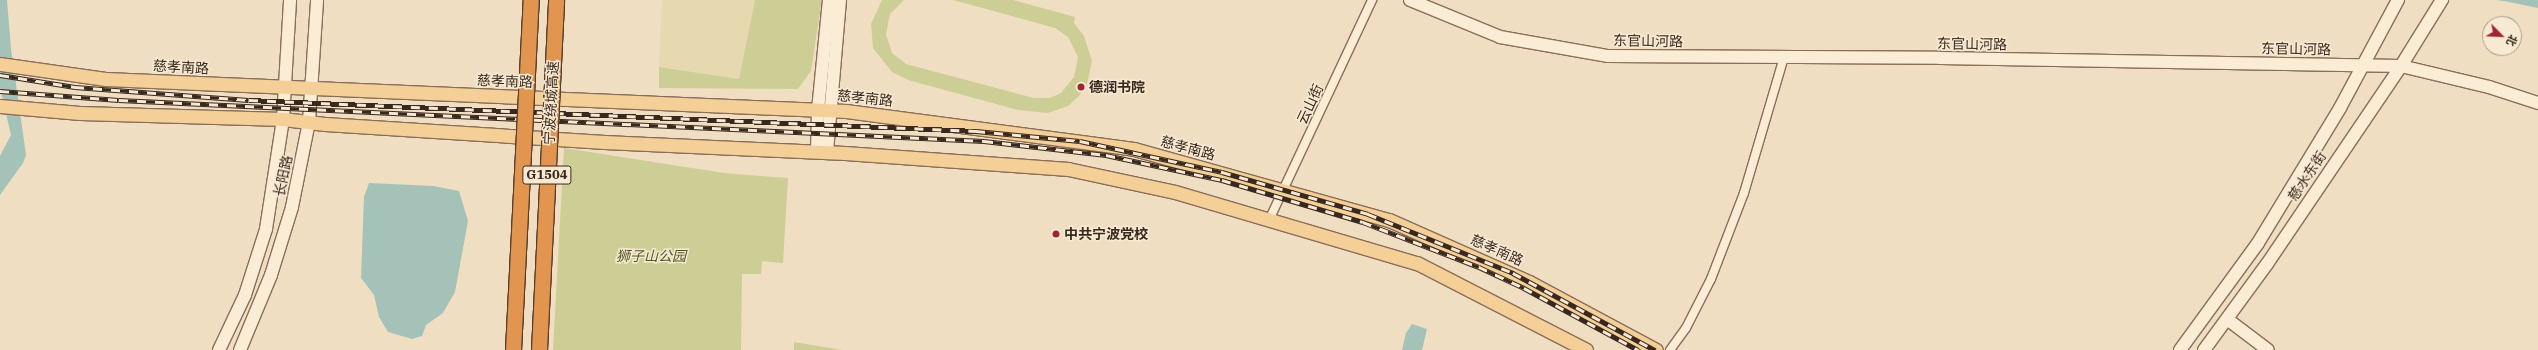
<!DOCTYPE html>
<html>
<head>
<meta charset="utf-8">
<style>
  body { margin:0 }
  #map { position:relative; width:2538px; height:350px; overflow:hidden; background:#f0dec2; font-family:"IBM Plex Serif","Noto Sans SC",serif }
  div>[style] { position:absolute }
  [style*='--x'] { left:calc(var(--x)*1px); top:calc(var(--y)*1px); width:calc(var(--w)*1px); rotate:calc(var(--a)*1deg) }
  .farmland>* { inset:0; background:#e6d8af }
  .green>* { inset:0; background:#cdce95 }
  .water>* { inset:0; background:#a4c2b7 }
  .roads { filter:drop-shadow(1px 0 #8a6e58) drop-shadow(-1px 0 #8a6e58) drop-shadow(0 1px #8a6e58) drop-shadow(0 -1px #8a6e58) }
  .street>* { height:8px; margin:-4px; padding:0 4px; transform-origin:4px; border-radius:4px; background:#faecd5 }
  .secondary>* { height:12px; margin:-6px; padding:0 6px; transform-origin:6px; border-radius:6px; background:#faecd5 }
  .primary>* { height:13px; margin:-6.5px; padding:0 6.5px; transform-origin:6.5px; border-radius:6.5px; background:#f4cf98 }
  .rail>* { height:4.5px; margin-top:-2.25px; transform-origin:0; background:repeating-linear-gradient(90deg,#f7e9d2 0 9px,#39281d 0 18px); box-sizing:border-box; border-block:1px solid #39281d }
  .bridges { filter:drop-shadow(1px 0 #583d2d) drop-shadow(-1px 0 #583d2d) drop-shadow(0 1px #583d2d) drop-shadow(0 -1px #583d2d) }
  .highway-bridge>* { height:15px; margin:-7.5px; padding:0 7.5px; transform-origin:7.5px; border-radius:7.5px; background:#e2954f }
  .dots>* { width:11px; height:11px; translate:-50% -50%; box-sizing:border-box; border:2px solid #f7e9d2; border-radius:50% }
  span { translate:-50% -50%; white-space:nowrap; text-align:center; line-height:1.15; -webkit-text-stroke:3px #f7e9d2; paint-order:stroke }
  .shield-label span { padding:1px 3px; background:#f7e9d2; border:1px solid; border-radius:3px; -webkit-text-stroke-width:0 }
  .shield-label { font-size:13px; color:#39281d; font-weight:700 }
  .street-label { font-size:14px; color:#39281d }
  .poi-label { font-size:14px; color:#39281d; font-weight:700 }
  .left { translate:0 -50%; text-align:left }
  .park-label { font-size:14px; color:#4e5723; font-style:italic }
  .north { position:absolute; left:2482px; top:16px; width:40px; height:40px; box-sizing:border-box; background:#f7e9d2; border:1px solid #ab9c8a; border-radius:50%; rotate:114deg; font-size:11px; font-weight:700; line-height:16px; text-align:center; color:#39281d }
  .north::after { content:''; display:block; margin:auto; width:14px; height:18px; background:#9c2631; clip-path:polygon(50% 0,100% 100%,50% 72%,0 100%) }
</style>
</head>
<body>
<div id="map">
  <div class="farmland">
    <i style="clip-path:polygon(662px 0,755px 0,739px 79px,659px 67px)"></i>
  </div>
  <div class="green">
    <i style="clip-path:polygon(755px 0,822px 0,811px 71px,798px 89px,659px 88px,659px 67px,739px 79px)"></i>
    <i style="clip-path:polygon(882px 0,904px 0,890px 14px,886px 34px,892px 53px,906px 64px,1034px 98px,1050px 98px,1061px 93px,1074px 77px,1078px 57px,1068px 37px,1055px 28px,953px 0,1013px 0,1075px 17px,1074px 23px,1084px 36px,1092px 61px,1087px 84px,1079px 96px,1068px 106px,1048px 113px,1018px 110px,908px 80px,892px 72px,873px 48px,871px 24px)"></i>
    <i style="clip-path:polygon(564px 148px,724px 173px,788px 178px,783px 263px,762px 261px,761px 274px,742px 274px,741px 350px,553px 350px)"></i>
    <i style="clip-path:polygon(794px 342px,842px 350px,794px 350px)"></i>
  </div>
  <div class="water">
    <i style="clip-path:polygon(0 0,7px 0,11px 49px,26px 155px,23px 163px,0 195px,0 156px,11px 135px,0 88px)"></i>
    <i style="clip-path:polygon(2496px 0,2538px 0,2538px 8px,2504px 1px)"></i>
    <i style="clip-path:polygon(369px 183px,433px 186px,459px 191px,468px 221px,455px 292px,443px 313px,426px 325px,422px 336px,412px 339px,388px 332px,379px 317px,374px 295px,361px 278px,364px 197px)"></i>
    <i style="clip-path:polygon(1412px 324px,1427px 329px,1422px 350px,1402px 350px,1406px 333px)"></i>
  </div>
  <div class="roads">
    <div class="street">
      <i style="--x:1270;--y:218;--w:241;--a:-64.9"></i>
      <i style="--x:1670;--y:350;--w:27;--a:-54"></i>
      <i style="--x:1686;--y:328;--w:55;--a:-63"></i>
      <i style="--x:1711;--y:279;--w:92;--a:-69"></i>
      <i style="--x:1744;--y:193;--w:142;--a:-73.6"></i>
    </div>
    <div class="secondary">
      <i style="--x:1410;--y:0;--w:97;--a:22.3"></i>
      <i style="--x:1500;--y:37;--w:110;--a:10"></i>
      <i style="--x:1608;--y:56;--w:332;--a:0.3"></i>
      <i style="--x:1940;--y:58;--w:461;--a:1"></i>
      <i style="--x:2401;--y:66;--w:90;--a:13.4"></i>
      <i style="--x:2489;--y:87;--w:52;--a:18.1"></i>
      <i style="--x:817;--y:152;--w:42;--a:-88.6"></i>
      <i style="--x:818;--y:110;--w:111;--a:-84.3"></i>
      <i style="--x:827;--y:152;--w:153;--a:-85.1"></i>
      <i style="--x:2227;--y:319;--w:51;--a:37.1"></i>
      <i style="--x:219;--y:350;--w:61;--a:-64.7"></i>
      <i style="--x:245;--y:295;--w:69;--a:-72.3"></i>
      <i style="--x:266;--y:229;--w:111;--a:-81.2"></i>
      <i style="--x:283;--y:119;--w:119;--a:-86.6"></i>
      <i style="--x:240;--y:350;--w:81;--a:-67.5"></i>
      <i style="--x:271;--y:275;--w:71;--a:-72.8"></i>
      <i style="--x:292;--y:207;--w:87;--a:-78.7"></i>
      <i style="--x:309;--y:122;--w:122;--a:-86.2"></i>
      <i style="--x:2180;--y:350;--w:132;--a:-53.9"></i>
      <i style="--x:2258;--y:243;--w:158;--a:-58.7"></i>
      <i style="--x:2340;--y:108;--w:123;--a:-61.8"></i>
      <i style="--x:2204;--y:350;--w:107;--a:-53.8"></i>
      <i style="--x:2267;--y:264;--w:239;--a:-55.9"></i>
      <i style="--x:2401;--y:66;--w:78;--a:-58.2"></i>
    </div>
    <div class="primary">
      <i style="--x:0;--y:64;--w:107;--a:8.1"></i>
      <i style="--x:106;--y:79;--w:741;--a:2.48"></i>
      <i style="--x:846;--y:111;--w:290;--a:7.5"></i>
      <i style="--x:1134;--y:149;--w:265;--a:15.6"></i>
      <i style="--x:1389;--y:220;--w:153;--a:23.9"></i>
      <i style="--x:1529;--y:282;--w:144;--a:28.2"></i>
      <i style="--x:0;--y:106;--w:80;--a:5"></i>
      <i style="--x:80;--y:113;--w:203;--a:1.7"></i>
      <i style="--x:283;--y:119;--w:42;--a:6.8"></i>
      <i style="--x:325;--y:124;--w:280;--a:3.7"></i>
      <i style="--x:604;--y:142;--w:241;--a:2.6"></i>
      <i style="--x:845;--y:153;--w:224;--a:4.1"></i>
      <i style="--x:1068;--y:169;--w:109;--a:12.1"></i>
      <i style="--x:1175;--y:192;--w:252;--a:16.4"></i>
      <i style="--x:1417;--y:263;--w:190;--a:27.2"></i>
    </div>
  </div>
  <div class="rail">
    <i style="--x:0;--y:75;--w:76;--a:9.1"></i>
    <i style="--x:75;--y:87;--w:174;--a:4.3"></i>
    <i style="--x:249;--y:100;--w:728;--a:2.44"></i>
    <i style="--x:976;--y:131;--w:104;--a:5.5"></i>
    <i style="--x:1080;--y:141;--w:145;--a:12.3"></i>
    <i style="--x:1222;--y:172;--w:152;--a:16"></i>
    <i style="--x:1368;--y:214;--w:157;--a:22.1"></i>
    <i style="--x:1513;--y:273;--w:162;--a:28.5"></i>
    <i style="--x:0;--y:91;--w:119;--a:4.3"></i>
    <i style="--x:119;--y:100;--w:866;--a:2.71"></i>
    <i style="--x:984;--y:141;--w:123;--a:6.5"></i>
    <i style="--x:1106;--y:155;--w:119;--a:12.2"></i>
    <i style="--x:1222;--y:180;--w:147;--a:16.6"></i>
    <i style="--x:1363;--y:222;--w:124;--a:21.2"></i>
    <i style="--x:1479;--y:267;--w:50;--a:25"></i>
    <i style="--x:1524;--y:288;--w:130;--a:28.5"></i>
  </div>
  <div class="bridges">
    <div class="highway-bridge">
      <i style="--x:513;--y:350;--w:350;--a:-87.1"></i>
      <i style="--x:539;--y:350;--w:350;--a:-87.2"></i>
    </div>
  </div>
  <div class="dots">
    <i style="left:1081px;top:87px;background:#9c2631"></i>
    <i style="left:1056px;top:234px;background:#9c2631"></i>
  </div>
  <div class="shield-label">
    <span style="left:547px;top:175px">G1504</span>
  </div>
  <div class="street-label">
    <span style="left:1648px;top:41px;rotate:1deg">东官山河路</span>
    <span style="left:1972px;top:44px;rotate:1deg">东官山河路</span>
    <span style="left:2296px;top:49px;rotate:1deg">东官山河路</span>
    <span style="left:181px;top:67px;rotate:3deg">慈孝南路</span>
    <span style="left:505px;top:81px;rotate:2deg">慈孝南路</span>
    <span style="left:865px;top:98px;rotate:6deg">慈孝南路</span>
    <span style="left:551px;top:103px;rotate:-87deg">宁波绕城高速</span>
    <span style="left:1310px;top:104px;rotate:-65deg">云山街</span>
    <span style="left:1188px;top:148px;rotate:15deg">慈孝南路</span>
    <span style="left:283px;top:176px;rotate:-78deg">长阳路</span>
    <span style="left:2307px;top:176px;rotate:-56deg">慈水东街</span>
    <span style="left:1497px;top:250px;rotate:24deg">慈孝南路</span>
  </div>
  <div class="poi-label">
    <span class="left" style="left:1089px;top:87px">德润书院</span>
    <span class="left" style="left:1064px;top:234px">中共宁波党校</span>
  </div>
  <div class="park-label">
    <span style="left:651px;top:256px">狮子山公园</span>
  </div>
  <div class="north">北</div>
</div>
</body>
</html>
